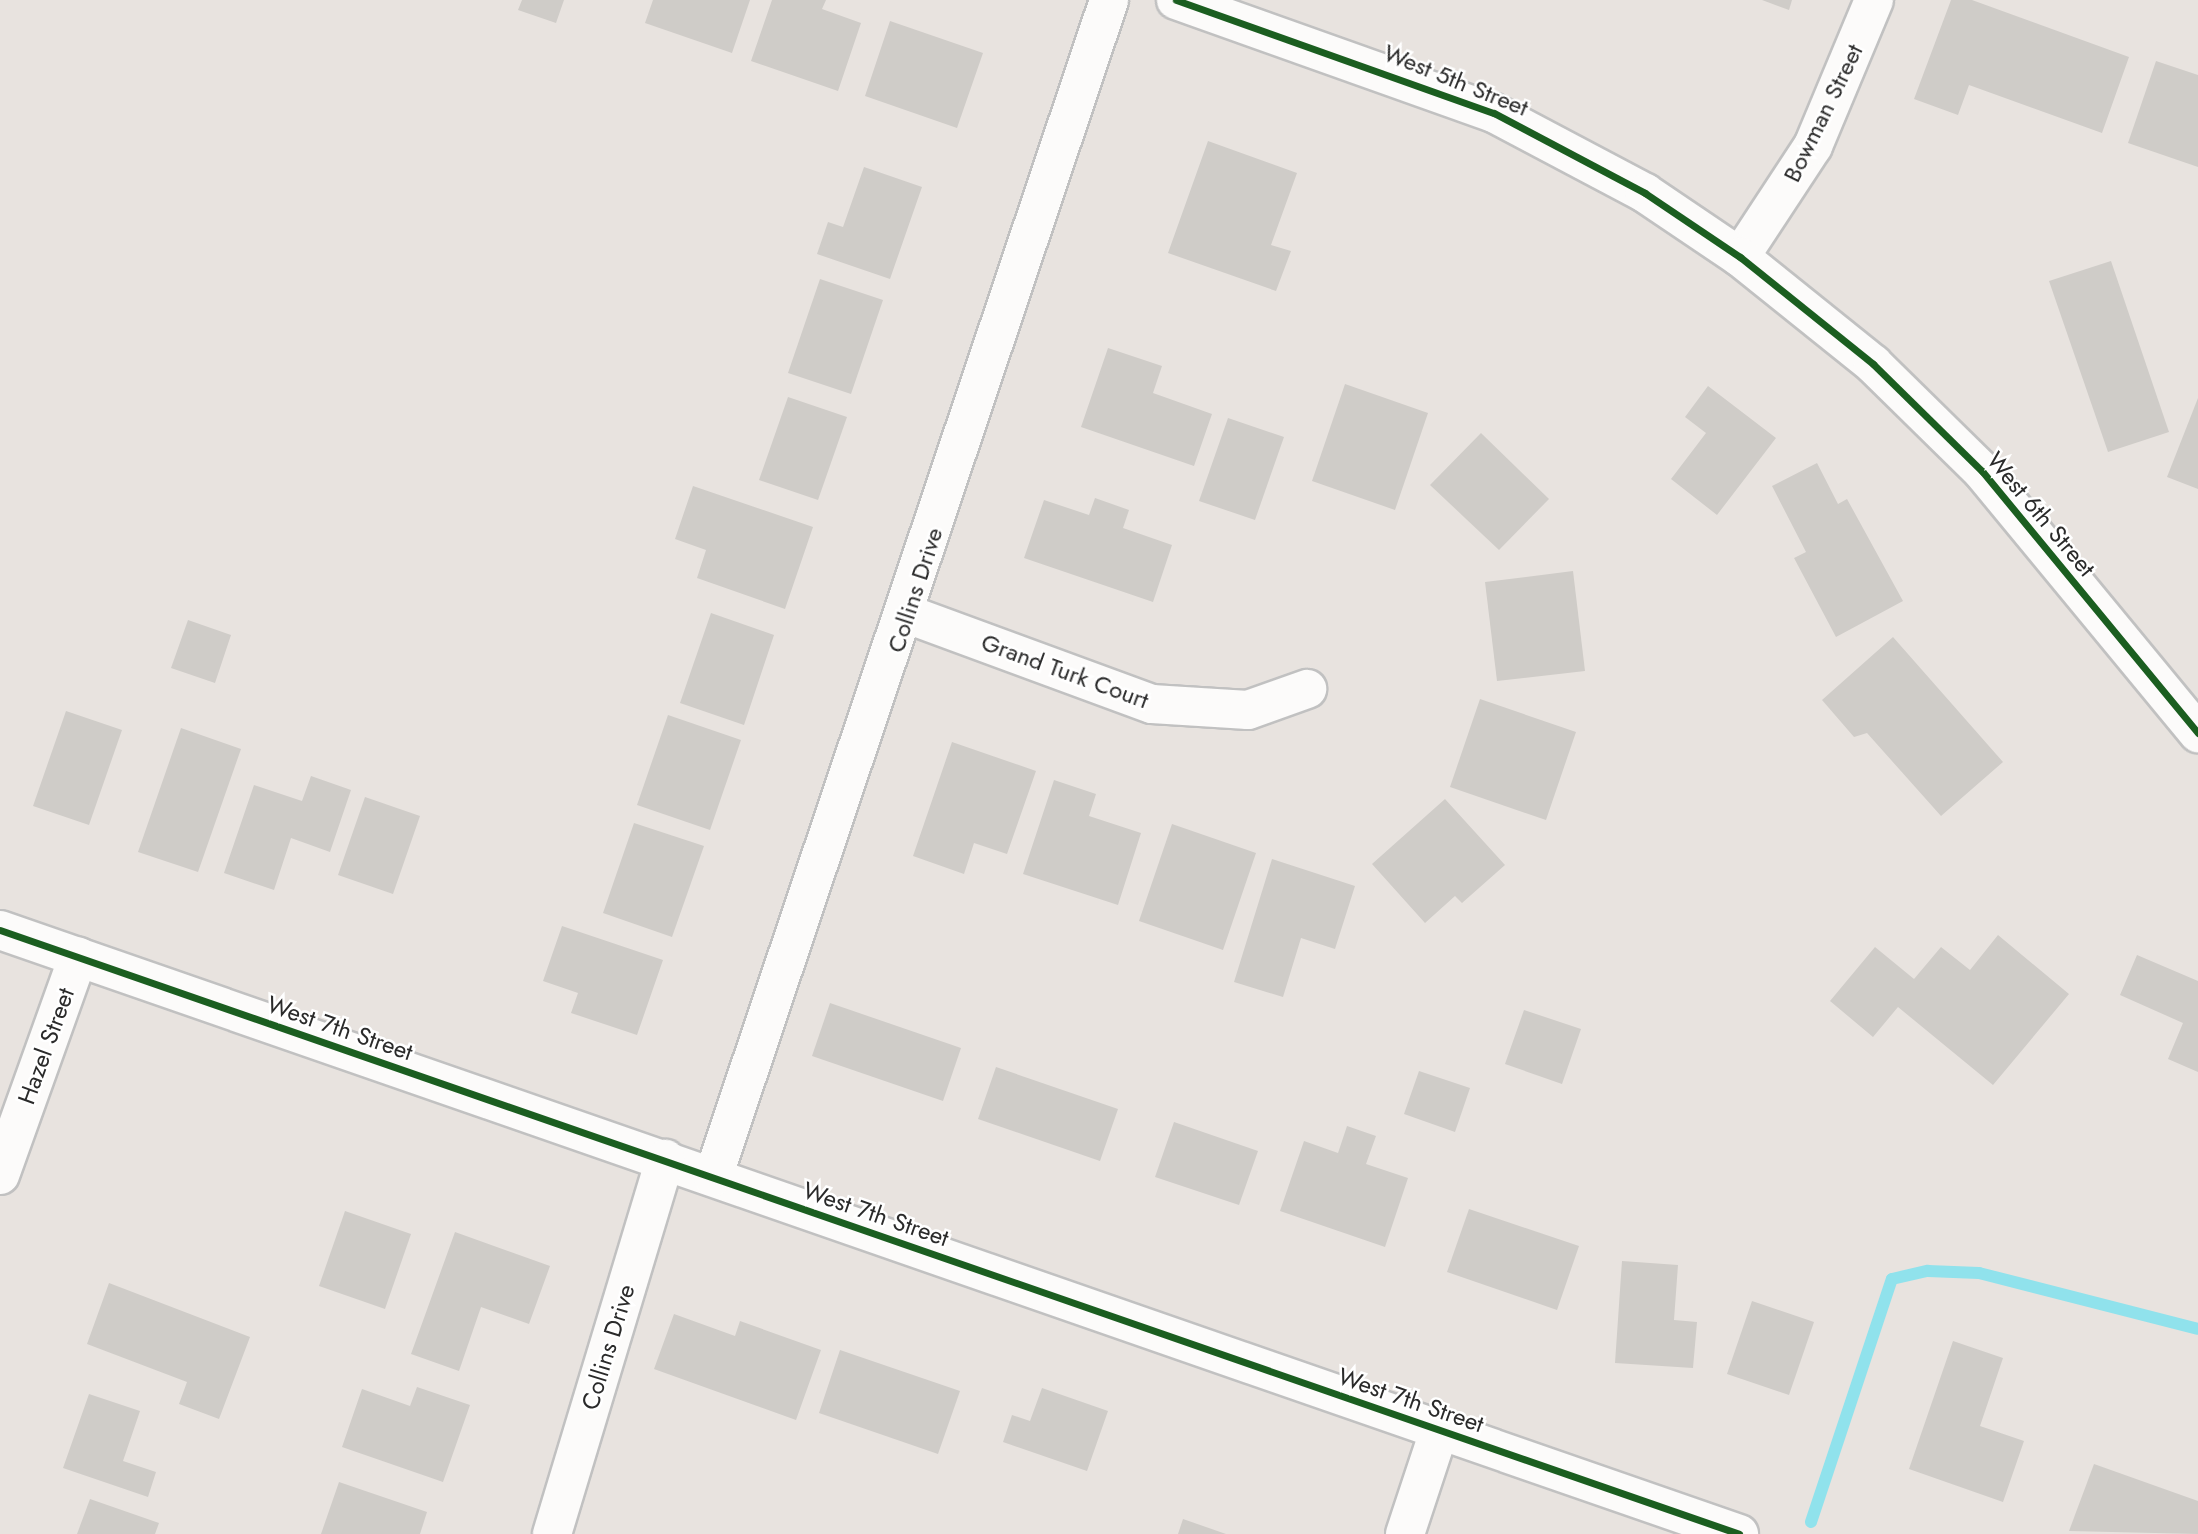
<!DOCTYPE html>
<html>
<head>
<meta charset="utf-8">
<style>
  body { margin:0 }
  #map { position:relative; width:2198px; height:1534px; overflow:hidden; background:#e8e3df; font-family:Jost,sans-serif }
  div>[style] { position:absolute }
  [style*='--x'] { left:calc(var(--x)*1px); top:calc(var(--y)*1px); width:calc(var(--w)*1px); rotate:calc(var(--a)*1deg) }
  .stream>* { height:12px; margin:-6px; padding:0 6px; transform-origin:6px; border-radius:6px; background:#90e2ec }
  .building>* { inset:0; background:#cfccc8 }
  .roads { filter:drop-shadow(2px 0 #c1c1c1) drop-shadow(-2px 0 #c1c1c1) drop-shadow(0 2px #c1c1c1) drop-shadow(0 -2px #c1c1c1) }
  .minor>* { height:38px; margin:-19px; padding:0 19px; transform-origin:19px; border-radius:19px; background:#fcfbfa }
  .tertiary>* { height:38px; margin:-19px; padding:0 19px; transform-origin:19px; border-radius:19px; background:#fcfbfa }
  .cycleway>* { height:7px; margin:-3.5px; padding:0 3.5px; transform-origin:3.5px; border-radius:3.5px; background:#1b5e20 }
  span { translate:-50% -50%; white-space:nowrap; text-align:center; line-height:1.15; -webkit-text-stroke:5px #fff; paint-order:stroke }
  .street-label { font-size:24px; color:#2a2a2a }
</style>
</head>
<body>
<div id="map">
  <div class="stream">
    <i style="--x:1811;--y:1522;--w:256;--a:-71.6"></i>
    <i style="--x:1892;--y:1279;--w:37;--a:-13"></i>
    <i style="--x:1928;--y:1271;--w:51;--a:2.2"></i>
    <i style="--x:1979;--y:1273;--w:226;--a:14.3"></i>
  </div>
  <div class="building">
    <i style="clip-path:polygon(522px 0,564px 0,556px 23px,518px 10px)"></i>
    <i style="clip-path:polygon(653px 0,750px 0,732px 53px,645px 23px)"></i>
    <i style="clip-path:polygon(772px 0,826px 0,822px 9px,861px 23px,838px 91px,751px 61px)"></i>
    <i style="clip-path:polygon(1762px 0,1792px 0,1789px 10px)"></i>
    <i style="clip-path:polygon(1951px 0,1972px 0,2129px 57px,2102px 133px,1969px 85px,1958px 115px,1914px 99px)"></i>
    <i style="clip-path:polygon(890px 21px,983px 53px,957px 128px,865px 96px)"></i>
    <i style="clip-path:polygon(2156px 61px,2198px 75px,2198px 167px,2128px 143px)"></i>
    <i style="clip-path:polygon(1208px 141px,1297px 173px,1271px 245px,1291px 251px,1276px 291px,1168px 253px)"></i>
    <i style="clip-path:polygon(864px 167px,922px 187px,890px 279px,817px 254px,828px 222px,843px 227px)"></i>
    <i style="clip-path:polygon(2111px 261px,2169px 432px,2108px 452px,2049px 281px)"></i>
    <i style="clip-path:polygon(820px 279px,883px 300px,851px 394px,788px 373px)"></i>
    <i style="clip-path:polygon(1108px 348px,1162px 366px,1153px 393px,1212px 414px,1194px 466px,1081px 427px)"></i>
    <i style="clip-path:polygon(1345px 384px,1428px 413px,1395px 510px,1312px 481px)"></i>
    <i style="clip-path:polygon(1708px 386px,1776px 438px,1717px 515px,1671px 479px,1706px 433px,1685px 417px)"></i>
    <i style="clip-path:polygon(788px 397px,847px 417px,818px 500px,759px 480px)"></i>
    <i style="clip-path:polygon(2198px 398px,2198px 489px,2167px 477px)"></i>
    <i style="clip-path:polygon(1228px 418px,1284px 437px,1255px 520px,1199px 501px)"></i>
    <i style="clip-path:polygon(1481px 433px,1549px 499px,1499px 550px,1430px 485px)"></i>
    <i style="clip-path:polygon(1817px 463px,1838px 504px,1847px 499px,1903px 601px,1836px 637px,1794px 558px,1806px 552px,1772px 486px)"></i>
    <i style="clip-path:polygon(693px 486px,813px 527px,785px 609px,697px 578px,706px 550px,675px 539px)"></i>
    <i style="clip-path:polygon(1095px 498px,1129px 510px,1123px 528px,1172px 545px,1153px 602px,1024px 558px,1044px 500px,1089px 515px)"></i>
    <i style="clip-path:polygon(1573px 571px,1585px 671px,1497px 681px,1485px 582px)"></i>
    <i style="clip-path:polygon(711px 613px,774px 635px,744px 725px,680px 703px)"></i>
    <i style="clip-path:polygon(188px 620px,231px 635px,215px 683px,171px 668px)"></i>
    <i style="clip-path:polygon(1893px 637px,2003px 762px,1941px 816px,1867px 733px,1854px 737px,1822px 700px)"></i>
    <i style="clip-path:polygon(1480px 699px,1576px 732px,1546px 820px,1450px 787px)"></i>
    <i style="clip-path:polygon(66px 711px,122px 730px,89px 825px,33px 806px)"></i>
    <i style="clip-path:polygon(668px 715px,741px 740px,710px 830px,637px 805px)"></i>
    <i style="clip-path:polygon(181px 728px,241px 749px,198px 872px,138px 852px)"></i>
    <i style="clip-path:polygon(952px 742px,1036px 771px,1007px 854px,974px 843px,964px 874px,913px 856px)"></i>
    <i style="clip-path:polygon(311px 776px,351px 790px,330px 852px,291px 838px,274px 890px,224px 873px,254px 785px,302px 801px)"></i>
    <i style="clip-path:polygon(1054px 780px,1096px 794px,1089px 816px,1141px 833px,1118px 905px,1023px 874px)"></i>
    <i style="clip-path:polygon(365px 797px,420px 816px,393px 894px,338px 875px)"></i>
    <i style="clip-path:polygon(1445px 799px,1505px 865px,1462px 903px,1455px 896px,1425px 923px,1372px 864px)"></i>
    <i style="clip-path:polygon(634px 823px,704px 846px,672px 937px,603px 913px)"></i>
    <i style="clip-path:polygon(1172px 824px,1256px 853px,1223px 950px,1139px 921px)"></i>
    <i style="clip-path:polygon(1272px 859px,1355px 886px,1335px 949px,1301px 938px,1283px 997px,1234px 982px)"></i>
    <i style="clip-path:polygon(562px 926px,663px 960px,637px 1035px,571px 1013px,578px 993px,543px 981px)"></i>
    <i style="clip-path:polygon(1998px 935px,2069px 994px,1993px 1085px,1898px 1007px,1873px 1037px,1830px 1001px,1875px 947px,1914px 979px,1941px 947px,1970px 970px)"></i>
    <i style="clip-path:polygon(2137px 955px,2198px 981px,2198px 1072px,2168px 1059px,2183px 1023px,2120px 995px)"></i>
    <i style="clip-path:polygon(830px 1003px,961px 1048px,943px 1101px,812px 1056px)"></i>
    <i style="clip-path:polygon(1524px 1010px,1581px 1029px,1562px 1084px,1505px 1064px)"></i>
    <i style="clip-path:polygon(996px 1067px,1118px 1109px,1100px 1161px,978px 1119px)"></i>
    <i style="clip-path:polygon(1419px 1071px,1470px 1088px,1455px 1132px,1404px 1114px)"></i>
    <i style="clip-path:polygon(1174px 1122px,1258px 1151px,1239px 1205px,1155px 1177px)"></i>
    <i style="clip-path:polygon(1347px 1126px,1376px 1136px,1366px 1164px,1408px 1178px,1385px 1247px,1280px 1211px,1304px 1141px,1338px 1153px)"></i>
    <i style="clip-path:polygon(1469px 1209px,1579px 1246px,1557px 1310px,1447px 1272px)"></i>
    <i style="clip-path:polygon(345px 1211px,411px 1234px,385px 1309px,319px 1286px)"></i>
    <i style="clip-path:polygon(455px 1232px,550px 1266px,529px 1324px,481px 1307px,459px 1371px,411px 1354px)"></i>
    <i style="clip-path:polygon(1622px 1261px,1678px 1265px,1674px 1320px,1697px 1322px,1693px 1368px,1615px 1363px)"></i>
    <i style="clip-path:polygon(109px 1283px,250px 1337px,219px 1419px,179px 1404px,187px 1382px,87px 1344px)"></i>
    <i style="clip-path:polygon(1752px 1301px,1814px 1322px,1789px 1395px,1727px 1374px)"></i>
    <i style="clip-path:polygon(674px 1314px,735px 1336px,740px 1321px,821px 1350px,796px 1420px,654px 1369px)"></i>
    <i style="clip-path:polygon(1953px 1341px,2003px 1358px,1980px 1426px,2024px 1441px,2003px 1502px,1909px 1469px)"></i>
    <i style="clip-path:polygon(840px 1350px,960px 1391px,938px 1454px,819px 1413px)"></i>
    <i style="clip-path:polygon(417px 1387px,470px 1405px,443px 1482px,342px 1447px,362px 1389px,410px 1406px)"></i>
    <i style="clip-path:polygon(1042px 1388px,1108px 1411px,1087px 1471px,1003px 1442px,1012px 1415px,1030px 1421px)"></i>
    <i style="clip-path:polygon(89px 1394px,140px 1411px,123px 1461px,156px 1472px,148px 1497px,63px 1468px)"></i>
    <i style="clip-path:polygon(2094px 1464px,2198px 1501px,2198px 1534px,2069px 1531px)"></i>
    <i style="clip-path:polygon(339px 1482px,427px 1512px,420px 1534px,321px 1534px)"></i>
    <i style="clip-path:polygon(90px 1499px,159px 1523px,155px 1534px,77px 1534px)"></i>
    <i style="clip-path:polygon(1183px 1519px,1226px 1534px,1178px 1534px)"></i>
  </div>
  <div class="roads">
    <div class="minor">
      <i style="--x:1740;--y:257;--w:133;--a:-56.7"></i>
      <i style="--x:1813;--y:146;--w:158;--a:-67.3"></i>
      <i style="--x:907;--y:614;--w:261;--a:20.2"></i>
      <i style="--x:1152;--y:704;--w:96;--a:3.6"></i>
      <i style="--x:1248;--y:710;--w:63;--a:-19.6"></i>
      <i style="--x:0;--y:930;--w:1841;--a:19.15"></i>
      <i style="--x:0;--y:1175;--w:232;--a:-70.3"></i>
      <i style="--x:713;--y:1177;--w:1242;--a:-71.4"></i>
      <i style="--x:552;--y:1534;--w:392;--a:-73.2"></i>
      <i style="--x:1405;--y:1534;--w:108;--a:-71.7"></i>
    </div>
    <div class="tertiary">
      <i style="--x:1176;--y:0;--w:337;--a:19.6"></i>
      <i style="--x:1494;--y:113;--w:171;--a:27.9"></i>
      <i style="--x:1645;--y:193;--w:115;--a:34"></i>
      <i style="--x:1740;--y:257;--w:171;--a:38.8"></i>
      <i style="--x:1873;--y:364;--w:153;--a:44.5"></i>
      <i style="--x:1982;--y:471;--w:340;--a:50.5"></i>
    </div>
  </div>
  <div class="cycleway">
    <i style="--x:1176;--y:0;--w:337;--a:19.6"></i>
    <i style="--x:1494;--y:113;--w:171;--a:27.9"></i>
    <i style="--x:1645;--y:193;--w:115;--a:34"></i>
    <i style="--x:1740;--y:257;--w:171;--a:38.8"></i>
    <i style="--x:1873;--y:364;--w:153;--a:44.5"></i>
    <i style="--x:1982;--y:471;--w:340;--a:50.5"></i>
    <i style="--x:0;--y:930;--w:1841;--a:19.15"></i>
  </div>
  <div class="street-label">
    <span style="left:1456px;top:80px;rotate:22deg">West 5th Street</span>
    <span style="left:1823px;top:113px;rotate:-64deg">Bowman Street</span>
    <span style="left:2041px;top:514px;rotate:50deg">West 6th Street</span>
    <span style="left:915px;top:590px;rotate:-72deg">Collins Drive</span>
    <span style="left:1065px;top:671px;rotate:20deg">Grand Turk Court</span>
    <span style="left:340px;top:1028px;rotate:19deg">West 7th Street</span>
    <span style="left:46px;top:1046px;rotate:-70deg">Hazel Street</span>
    <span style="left:876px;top:1214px;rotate:19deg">West 7th Street</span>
    <span style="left:608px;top:1347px;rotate:-73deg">Collins Drive</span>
    <span style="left:1411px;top:1400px;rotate:19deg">West 7th Street</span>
  </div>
</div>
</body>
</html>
